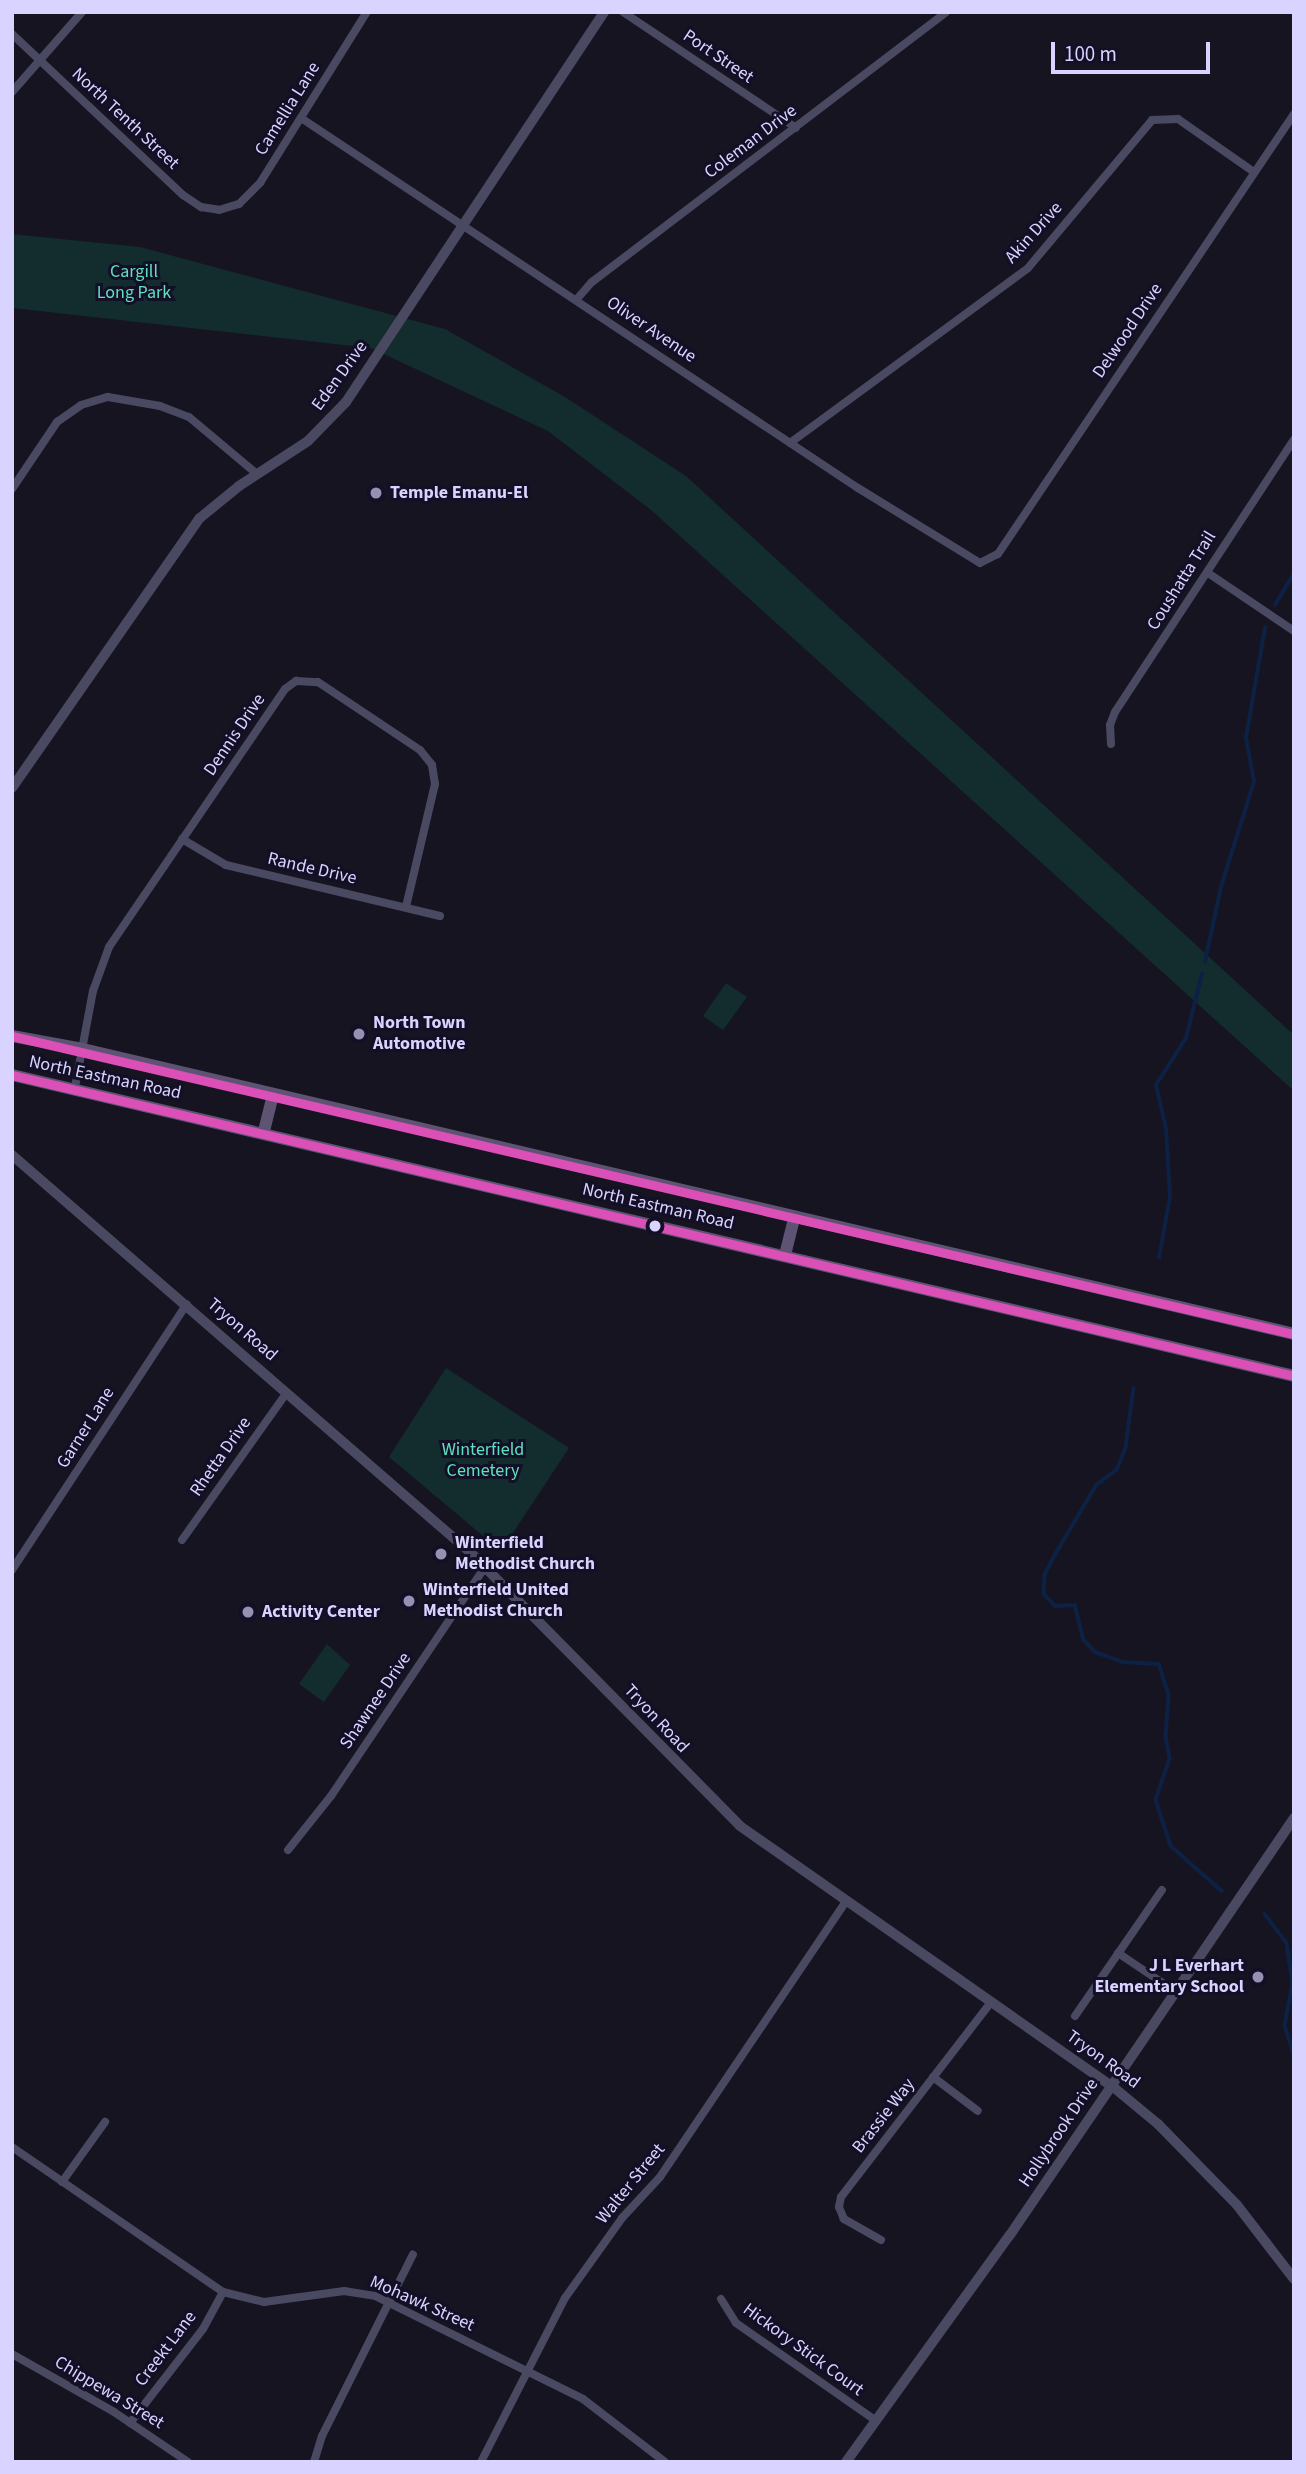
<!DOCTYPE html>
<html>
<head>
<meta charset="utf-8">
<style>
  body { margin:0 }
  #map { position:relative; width:1306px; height:2474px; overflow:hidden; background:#161421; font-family:"Source Sans 3",sans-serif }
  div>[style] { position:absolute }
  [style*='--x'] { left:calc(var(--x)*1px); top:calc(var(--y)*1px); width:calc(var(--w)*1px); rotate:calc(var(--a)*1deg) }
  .green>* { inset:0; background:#132c2d }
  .stream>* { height:3.5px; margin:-1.75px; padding:0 1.75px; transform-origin:1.75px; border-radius:1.75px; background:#0d2144 }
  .minor>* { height:8px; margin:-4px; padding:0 4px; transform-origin:4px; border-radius:4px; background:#4a4962 }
  .tertiary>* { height:10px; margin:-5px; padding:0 5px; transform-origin:5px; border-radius:5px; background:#4a4962 }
  .primary>* { height:12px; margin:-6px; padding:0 6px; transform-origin:6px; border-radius:6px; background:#5e5373 }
  .bus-1>* { height:9px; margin:-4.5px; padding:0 4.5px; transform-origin:4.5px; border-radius:4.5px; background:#da50b7 }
  .dots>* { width:19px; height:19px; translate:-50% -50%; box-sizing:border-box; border:4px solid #130f26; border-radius:50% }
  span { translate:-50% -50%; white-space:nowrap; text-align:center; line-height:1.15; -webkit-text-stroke:6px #130f26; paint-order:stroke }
  .street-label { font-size:18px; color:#d9d4ff }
  .park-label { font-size:18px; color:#5fe0c0 }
  .poi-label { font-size:18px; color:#d9d4ff; font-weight:700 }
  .left { translate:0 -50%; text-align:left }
  .right { translate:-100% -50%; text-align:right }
  .frame { position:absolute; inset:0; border:14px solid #d9d4ff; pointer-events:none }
  .scale { position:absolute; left:1051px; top:42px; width:159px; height:32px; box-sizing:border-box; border:4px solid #d9d4ff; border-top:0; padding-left:9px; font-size:21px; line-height:24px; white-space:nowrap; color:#d9d4ff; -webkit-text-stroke:5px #130f26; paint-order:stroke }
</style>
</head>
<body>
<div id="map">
  <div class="green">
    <i style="clip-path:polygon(12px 234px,140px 247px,445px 329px,565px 397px,686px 476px,1294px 1035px,1294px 1091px,651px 510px,548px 431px,371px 348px,12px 308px)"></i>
    <i style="clip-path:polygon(726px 983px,747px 997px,723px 1030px,703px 1016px)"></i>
    <i style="clip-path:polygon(446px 1368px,569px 1448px,501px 1551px,389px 1457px)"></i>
    <i style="clip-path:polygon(327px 1644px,350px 1665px,324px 1702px,299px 1684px)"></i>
  </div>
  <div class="stream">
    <i style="--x:1275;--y:605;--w:37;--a:-59"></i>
    <i style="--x:1205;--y:962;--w:77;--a:-78"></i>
    <i style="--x:1221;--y:887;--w:110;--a:-72.6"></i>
    <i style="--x:1254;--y:782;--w:45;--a:-100.3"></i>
    <i style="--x:1246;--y:738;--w:112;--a:-80.2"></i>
    <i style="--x:1159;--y:1258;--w:62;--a:-79.8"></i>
    <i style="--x:1170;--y:1197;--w:68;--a:-93.4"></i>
    <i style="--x:1166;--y:1129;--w:45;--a:-102.8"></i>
    <i style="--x:1156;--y:1085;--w:56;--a:-57.4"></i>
    <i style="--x:1186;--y:1038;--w:66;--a:-76"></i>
    <i style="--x:1134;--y:1388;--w:61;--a:97.6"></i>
    <i style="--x:1126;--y:1448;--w:24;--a:112"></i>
    <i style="--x:1117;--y:1470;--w:25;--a:143"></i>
    <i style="--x:1097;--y:1485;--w:80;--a:120.7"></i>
    <i style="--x:1056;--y:1554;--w:24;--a:118"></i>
    <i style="--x:1045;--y:1575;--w:19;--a:93"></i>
    <i style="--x:1044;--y:1594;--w:16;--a:47"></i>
    <i style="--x:1055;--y:1606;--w:20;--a:-3"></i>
    <i style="--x:1075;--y:1605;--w:36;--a:76"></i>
    <i style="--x:1084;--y:1640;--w:16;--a:47"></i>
    <i style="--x:1095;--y:1652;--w:30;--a:20"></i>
    <i style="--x:1123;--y:1662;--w:36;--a:3"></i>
    <i style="--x:1159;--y:1664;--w:33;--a:72"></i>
    <i style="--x:1169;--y:1695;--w:41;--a:94.2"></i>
    <i style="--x:1166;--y:1736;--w:23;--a:80"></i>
    <i style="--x:1170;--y:1759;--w:43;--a:108.9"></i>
    <i style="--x:1156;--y:1800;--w:48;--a:71.9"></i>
    <i style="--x:1171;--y:1846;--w:68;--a:41.4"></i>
    <i style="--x:1265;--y:1914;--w:36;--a:53"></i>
    <i style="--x:1287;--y:1943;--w:41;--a:81.7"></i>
    <i style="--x:1293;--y:1984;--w:43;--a:100.8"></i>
    <i style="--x:1285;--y:2026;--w:29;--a:72"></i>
  </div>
  <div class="minor">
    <i style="--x:623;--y:12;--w:208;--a:33.8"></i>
    <i style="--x:12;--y:34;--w:235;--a:43.3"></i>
    <i style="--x:183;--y:195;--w:22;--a:34"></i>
    <i style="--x:201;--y:207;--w:18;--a:9"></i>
    <i style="--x:219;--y:210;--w:21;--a:-17"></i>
    <i style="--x:239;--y:204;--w:30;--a:-45"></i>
    <i style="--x:260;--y:183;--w:202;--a:-58"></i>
    <i style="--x:12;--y:92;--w:106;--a:-48.8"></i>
    <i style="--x:301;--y:118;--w:669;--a:33.6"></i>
    <i style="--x:858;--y:488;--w:143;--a:31.6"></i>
    <i style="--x:980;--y:563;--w:20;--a:-27"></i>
    <i style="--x:998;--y:554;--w:530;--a:-56.07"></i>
    <i style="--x:577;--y:299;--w:23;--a:-49"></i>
    <i style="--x:592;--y:282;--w:445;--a:-37.3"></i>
    <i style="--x:790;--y:443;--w:295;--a:-36.3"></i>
    <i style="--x:1028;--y:268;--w:193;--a:-50"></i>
    <i style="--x:1152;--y:120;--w:26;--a:-2"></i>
    <i style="--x:1178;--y:119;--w:93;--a:34.9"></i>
    <i style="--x:12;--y:489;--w:81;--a:-56.1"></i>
    <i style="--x:57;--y:422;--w:29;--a:-35"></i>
    <i style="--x:81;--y:405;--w:28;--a:-17"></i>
    <i style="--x:108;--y:397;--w:53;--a:9.8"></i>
    <i style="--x:160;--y:406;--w:31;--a:21"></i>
    <i style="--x:189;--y:417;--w:89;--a:40"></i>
    <i style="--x:1208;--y:573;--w:104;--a:34"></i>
    <i style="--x:1111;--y:744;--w:19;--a:-93"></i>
    <i style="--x:1110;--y:725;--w:14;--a:-69"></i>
    <i style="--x:1115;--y:712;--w:326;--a:-56.7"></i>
    <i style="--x:182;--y:839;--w:51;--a:30.6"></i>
    <i style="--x:226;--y:865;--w:220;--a:13.4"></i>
    <i style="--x:75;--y:1087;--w:98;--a:-79.4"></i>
    <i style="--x:93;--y:991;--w:47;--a:-70"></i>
    <i style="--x:109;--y:947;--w:312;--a:-55.7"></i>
    <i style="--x:285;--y:689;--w:14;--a:-36"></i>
    <i style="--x:296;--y:681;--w:22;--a:3"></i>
    <i style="--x:318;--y:682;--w:123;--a:33.7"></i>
    <i style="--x:420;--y:750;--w:19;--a:51"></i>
    <i style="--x:432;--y:765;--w:19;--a:81"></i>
    <i style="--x:435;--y:784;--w:126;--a:103.3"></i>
    <i style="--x:182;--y:1540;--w:181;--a:-54.6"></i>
    <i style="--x:12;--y:1570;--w:318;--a:-56.7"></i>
    <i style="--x:288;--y:1850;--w:69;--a:-51.5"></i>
    <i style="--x:331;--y:1796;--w:276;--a:-56.1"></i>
    <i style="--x:1118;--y:1953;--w:70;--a:33.9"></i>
    <i style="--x:1075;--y:2016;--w:153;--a:-55.4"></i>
    <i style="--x:933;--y:2077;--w:56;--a:37.1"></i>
    <i style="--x:12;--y:2147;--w:256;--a:34.5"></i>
    <i style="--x:223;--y:2292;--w:42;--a:13.7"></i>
    <i style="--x:264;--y:2302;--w:81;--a:-7.8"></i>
    <i style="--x:344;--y:2291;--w:31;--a:9"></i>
    <i style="--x:375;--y:2296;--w:232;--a:26.3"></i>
    <i style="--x:583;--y:2399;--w:103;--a:37.5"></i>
    <i style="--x:62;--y:2182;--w:74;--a:-54.4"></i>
    <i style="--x:881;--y:2240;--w:43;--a:-150.4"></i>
    <i style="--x:844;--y:2219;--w:13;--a:-113"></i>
    <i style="--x:839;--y:2207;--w:10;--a:-79"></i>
    <i style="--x:841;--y:2197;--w:247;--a:-52.4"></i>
    <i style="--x:721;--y:2299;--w:28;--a:58"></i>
    <i style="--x:736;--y:2323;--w:169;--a:34.9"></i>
    <i style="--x:12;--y:2354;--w:117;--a:29.6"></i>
    <i style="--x:114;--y:2412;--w:89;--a:34"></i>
    <i style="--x:130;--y:2423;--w:119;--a:-52.2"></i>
    <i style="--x:203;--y:2329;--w:42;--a:-61.6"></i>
    <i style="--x:314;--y:2462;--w:27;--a:-73"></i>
    <i style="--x:322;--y:2436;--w:203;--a:-63.4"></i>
    <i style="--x:481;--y:2462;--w:184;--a:-62.9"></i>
    <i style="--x:565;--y:2298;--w:98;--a:-54.5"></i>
    <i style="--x:622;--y:2218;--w:56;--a:-47.2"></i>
    <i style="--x:660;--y:2177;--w:333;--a:-56"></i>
  </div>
  <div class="tertiary">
    <i style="--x:12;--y:788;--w:329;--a:-55.2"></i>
    <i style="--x:200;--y:518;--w:50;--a:-39.4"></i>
    <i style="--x:239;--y:486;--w:82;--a:-33.1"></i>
    <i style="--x:308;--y:441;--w:54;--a:-45.7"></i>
    <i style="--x:346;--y:402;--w:468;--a:-56.5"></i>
    <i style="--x:12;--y:1155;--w:608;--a:40.93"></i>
    <i style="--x:471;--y:1553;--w:383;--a:45.4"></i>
    <i style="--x:740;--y:1826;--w:454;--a:35"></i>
    <i style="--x:1112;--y:2086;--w:60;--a:39.6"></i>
    <i style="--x:1158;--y:2124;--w:113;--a:45.7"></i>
    <i style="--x:1237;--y:2205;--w:93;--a:52.4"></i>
    <i style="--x:846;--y:2462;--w:280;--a:-54.2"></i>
    <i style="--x:1010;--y:2235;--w:505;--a:-55.74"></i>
  </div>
  <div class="primary">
    <i style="--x:12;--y:1036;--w:72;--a:10.4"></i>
    <i style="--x:83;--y:1049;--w:1244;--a:13.24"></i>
    <i style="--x:12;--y:1075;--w:1317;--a:13.21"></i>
    <i style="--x:264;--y:1131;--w:38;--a:-76"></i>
    <i style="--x:785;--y:1255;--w:38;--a:-76"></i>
  </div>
  <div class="bus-1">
    <i style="--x:12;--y:1036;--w:1316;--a:13.09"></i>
    <i style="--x:12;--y:1075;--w:1317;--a:13.21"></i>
  </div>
  <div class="dots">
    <i style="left:376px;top:493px;background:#9591b1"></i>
    <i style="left:359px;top:1034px;background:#9591b1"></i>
    <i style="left:655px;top:1226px;background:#d9d4ff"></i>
    <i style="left:441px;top:1554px;background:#9591b1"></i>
    <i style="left:409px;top:1601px;background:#9591b1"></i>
    <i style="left:248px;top:1612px;background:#9591b1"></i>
    <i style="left:1258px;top:1977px;background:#9591b1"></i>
  </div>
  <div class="street-label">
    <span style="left:718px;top:57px;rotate:34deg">Port Street</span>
    <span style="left:288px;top:109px;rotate:-58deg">Camellia Lane</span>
    <span style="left:125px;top:119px;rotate:43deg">North Tenth Street</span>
    <span style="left:751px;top:142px;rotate:-37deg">Coleman Drive</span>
    <span style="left:1034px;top:233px;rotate:-48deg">Akin Drive</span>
    <span style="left:651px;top:330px;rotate:34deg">Oliver Avenue</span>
    <span style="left:1128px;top:331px;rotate:-56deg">Delwood Drive</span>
    <span style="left:340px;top:376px;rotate:-54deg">Eden Drive</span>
    <span style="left:1182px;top:581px;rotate:-58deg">Coushatta Trail</span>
    <span style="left:235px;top:735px;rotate:-56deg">Dennis Drive</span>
    <span style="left:312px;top:869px;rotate:13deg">Rande Drive</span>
    <span style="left:105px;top:1078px;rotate:12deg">North Eastman Road</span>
    <span style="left:658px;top:1207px;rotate:13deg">North Eastman Road</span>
    <span style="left:242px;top:1330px;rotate:41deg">Tryon Road</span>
    <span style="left:86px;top:1428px;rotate:-58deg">Garner Lane</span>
    <span style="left:221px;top:1457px;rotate:-55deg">Rhetta Drive</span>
    <span style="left:376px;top:1701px;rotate:-56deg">Shawnee Drive</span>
    <span style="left:656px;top:1719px;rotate:47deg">Tryon Road</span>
    <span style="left:1103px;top:2060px;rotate:36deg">Tryon Road</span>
    <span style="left:884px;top:2116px;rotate:-52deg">Brassie Way</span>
    <span style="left:1059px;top:2133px;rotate:-56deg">Hollybrook Drive</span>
    <span style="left:631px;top:2184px;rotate:-51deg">Walter Street</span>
    <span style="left:422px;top:2304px;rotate:24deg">Mohawk Street</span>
    <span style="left:166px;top:2349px;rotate:-53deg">Creekt Lane</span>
    <span style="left:803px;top:2350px;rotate:36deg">Hickory Stick Court</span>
    <span style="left:109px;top:2393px;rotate:31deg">Chippewa Street</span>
  </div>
  <div class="park-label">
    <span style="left:134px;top:283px">Cargill<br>Long Park</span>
    <span style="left:483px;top:1461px">Winterfield<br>Cemetery</span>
  </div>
  <div class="poi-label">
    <span class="left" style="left:390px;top:493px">Temple Emanu-El</span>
    <span class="left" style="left:373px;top:1034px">North Town<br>Automotive</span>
    <span class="left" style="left:455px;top:1554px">Winterfield<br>Methodist Church</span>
    <span class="left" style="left:423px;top:1601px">Winterfield United<br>Methodist Church</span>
    <span class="left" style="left:262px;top:1612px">Activity Center</span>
    <span class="right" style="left:1244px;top:1977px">J L Everhart<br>Elementary School</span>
  </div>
  <div class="frame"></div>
  <div class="scale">100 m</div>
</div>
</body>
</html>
